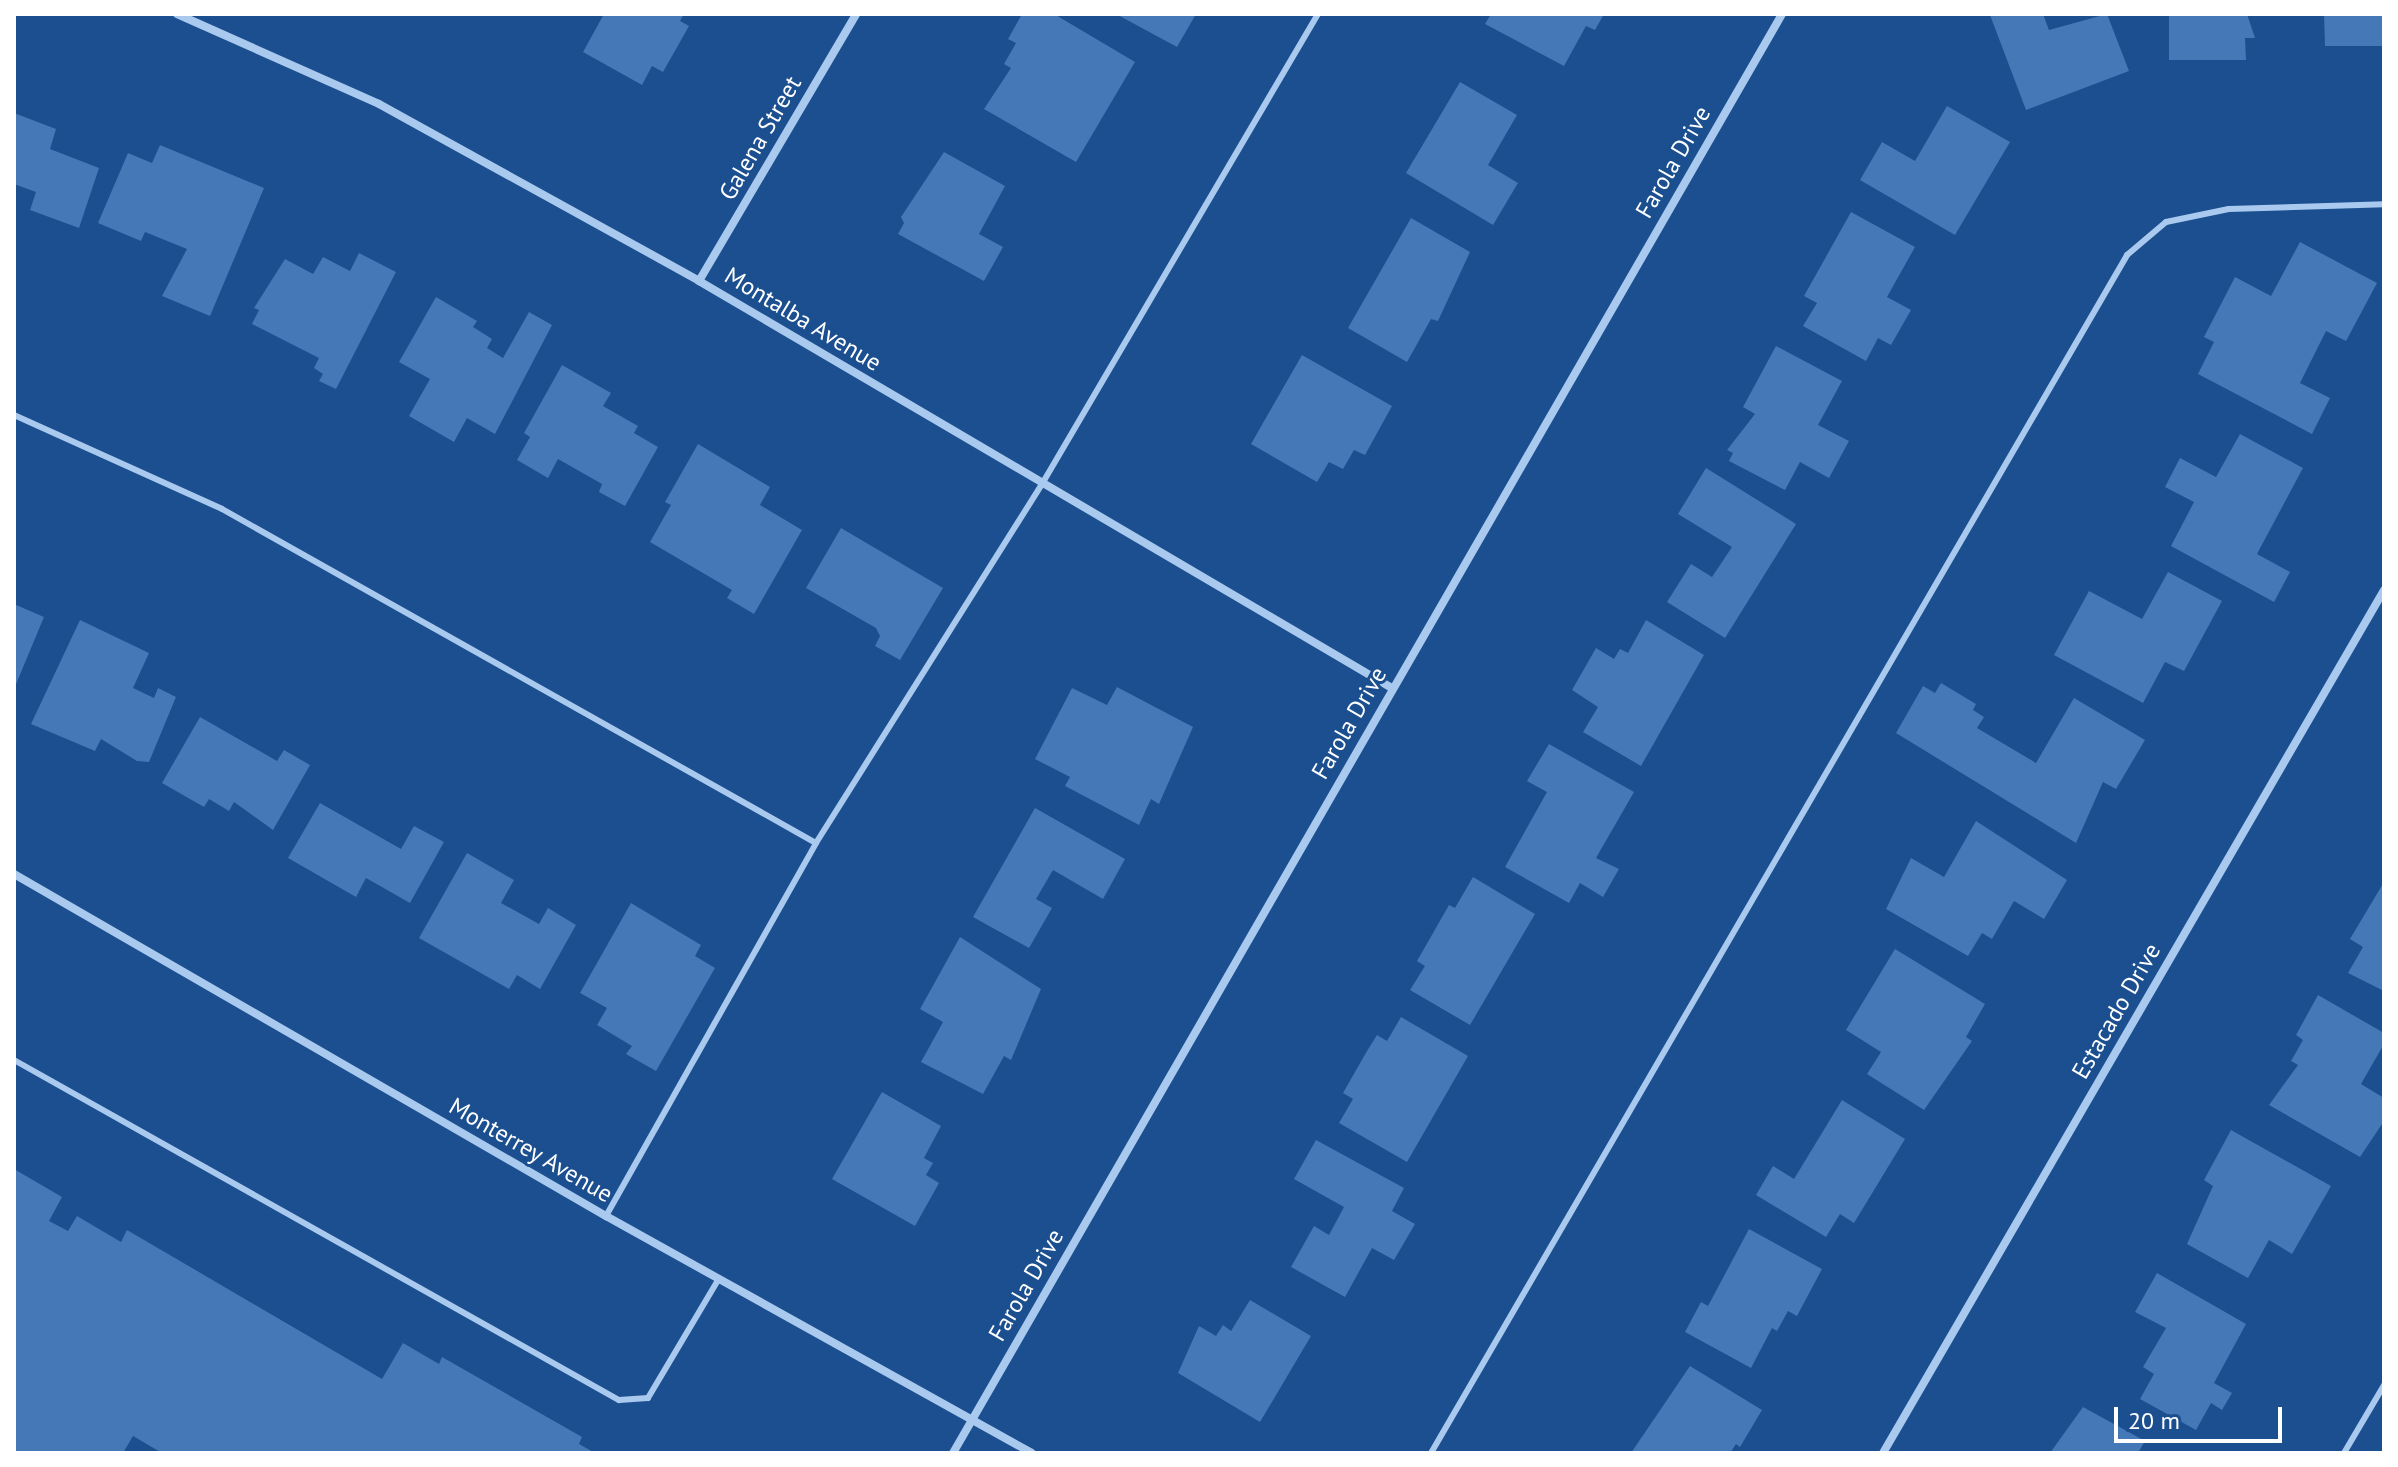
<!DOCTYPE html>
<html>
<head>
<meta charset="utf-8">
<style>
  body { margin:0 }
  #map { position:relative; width:2398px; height:1467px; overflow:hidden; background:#1b4f8f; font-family:"PT Sans",sans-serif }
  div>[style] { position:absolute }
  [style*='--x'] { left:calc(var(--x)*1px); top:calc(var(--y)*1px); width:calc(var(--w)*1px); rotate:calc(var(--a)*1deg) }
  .building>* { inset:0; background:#4478b7 }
  .service>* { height:6px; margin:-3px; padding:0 3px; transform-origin:3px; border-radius:3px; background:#a9c9ee }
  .minor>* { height:8px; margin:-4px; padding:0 4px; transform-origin:4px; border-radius:4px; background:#a9c9ee }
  span { translate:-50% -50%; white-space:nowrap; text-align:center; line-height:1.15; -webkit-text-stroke:6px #1b4f8f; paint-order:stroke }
  .street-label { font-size:24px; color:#fff }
  .frame { position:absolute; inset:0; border:16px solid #fff; pointer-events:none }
  .scale { position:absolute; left:2114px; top:1407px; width:168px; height:36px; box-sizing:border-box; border:4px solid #fff; border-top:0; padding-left:10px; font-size:24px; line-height:28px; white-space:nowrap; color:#fff; -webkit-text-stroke:6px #1b4f8f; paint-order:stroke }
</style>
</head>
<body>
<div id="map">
  <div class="building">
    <i style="clip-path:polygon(604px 14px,684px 14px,680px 21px,689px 26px,663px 72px,652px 66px,642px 85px,583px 52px)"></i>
    <i style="clip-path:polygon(1022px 14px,1054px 14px,1135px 62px,1076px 162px,984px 109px,1011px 68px,1004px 64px,1016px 43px,1008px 39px)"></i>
    <i style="clip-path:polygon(1116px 14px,1196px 14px,1177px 47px)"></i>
    <i style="clip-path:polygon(1491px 14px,1604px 14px,1595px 30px,1586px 26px,1564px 66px,1485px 24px)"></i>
    <i style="clip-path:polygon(2043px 14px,2049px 30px,2107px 14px,2129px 71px,2026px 110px,1990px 15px)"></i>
    <i style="clip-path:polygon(2169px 14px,2247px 14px,2255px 38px,2245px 38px,2246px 60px,2169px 60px)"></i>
    <i style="clip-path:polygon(2324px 14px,2384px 14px,2384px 46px,2325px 46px)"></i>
    <i style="clip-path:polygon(1460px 82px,1517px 115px,1488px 165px,1518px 183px,1493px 225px,1406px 173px)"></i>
    <i style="clip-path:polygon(1947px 106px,2010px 142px,1955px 235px,1860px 180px,1882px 142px,1915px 161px)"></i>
    <i style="clip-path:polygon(14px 113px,56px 129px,50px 149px,99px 168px,79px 228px,30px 210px,36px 192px,14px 184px)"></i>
    <i style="clip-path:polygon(160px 145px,264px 188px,210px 316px,162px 296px,187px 249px,145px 232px,141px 241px,98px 223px,128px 153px,152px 163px)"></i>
    <i style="clip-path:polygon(944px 152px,1005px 186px,979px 234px,1003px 247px,984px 281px,898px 234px,904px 223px,901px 217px)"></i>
    <i style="clip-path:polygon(1851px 212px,1915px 247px,1887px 297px,1911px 310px,1891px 345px,1878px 338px,1866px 361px,1803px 326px,1817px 303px,1804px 296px)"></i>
    <i style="clip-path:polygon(1411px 218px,1470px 252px,1438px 321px,1431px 319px,1407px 362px,1348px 328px)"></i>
    <i style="clip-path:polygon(2300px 242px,2377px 283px,2346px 341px,2326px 331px,2300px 383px,2330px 398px,2312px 434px,2198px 374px,2214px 342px,2204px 337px,2235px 277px,2271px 296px)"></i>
    <i style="clip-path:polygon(359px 253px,396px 272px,336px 389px,319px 381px,323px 374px,314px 368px,319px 358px,252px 324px,259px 310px,254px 308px,285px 259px,313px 274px,323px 257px,350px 271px)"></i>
    <i style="clip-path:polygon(436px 297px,477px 321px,473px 327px,492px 339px,487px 348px,503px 358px,529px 312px,552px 325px,495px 434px,467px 418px,454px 442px,409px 416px,430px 379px,399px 362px)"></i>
    <i style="clip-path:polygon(1776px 346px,1842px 381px,1818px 425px,1849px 441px,1829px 478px,1800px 462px,1785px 490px,1729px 461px,1733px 453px,1727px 450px,1755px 414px,1743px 407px)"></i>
    <i style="clip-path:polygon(1302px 355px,1392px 406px,1365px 455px,1354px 450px,1343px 469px,1329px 462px,1317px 482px,1251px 444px)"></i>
    <i style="clip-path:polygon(562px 365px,611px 393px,603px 406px,638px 426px,634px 433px,658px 447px,625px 506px,599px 492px,602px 484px,558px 459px,548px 478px,517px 460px,530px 437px,524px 433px)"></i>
    <i style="clip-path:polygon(2240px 434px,2303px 468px,2257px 554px,2290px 572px,2274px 602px,2171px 546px,2194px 502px,2165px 487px,2180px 458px,2216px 477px)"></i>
    <i style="clip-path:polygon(698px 444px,770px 487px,760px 505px,802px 530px,754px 614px,727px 598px,732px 590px,650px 542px,671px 505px,665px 502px)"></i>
    <i style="clip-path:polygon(1706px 468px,1796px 524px,1725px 638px,1667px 602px,1691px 564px,1712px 577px,1732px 547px,1678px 514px)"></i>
    <i style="clip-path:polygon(841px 528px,943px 588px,900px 660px,875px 646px,880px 636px,876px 628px,806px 588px)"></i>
    <i style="clip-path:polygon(2168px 572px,2222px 601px,2184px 671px,2165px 662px,2143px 703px,2054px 655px,2089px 591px,2142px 619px)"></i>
    <i style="clip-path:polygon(14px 604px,44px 617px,14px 689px)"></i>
    <i style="clip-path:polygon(80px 620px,149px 653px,133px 688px,154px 698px,158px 688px,176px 697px,149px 762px,137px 761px,101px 739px,95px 751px,31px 724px)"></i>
    <i style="clip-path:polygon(1646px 620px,1704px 655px,1641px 766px,1583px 732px,1598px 707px,1572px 690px,1596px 648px,1614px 659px,1620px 649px,1628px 653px)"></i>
    <i style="clip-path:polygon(1941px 683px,1976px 704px,1973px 710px,1984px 717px,1977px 728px,2036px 763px,2074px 698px,2145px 740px,2116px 789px,2103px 782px,2076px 843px,1896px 733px,1923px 686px,1935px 693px)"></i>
    <i style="clip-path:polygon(1117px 687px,1193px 727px,1159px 804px,1151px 799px,1139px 825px,1065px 786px,1070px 777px,1035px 759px,1072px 688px,1107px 705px)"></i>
    <i style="clip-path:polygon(200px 717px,277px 761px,284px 750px,310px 765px,273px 830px,234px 802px,229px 811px,209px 799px,204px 807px,162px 783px)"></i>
    <i style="clip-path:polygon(1549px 744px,1634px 792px,1596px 858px,1619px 869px,1603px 897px,1580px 883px,1569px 903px,1505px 867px,1547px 792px,1527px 781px)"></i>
    <i style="clip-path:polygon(320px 803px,401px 849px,414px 826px,444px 842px,410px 903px,366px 878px,356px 897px,288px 858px)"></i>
    <i style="clip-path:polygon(1035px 808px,1125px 859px,1103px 899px,1053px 870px,1036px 899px,1052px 908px,1029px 948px,973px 917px)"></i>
    <i style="clip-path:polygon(1976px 821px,2067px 880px,2044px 919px,2014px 901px,1992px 939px,1982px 933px,1968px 956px,1886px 909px,1911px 858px,1944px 877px)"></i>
    <i style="clip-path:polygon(467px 853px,514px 880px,501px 903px,539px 924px,548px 908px,576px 925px,540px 989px,517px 975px,509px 989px,419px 938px)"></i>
    <i style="clip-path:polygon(1473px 877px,1535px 914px,1470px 1025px,1410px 990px,1425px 966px,1417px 961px,1449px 905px,1455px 908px)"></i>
    <i style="clip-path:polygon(2384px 882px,2384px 991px,2348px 973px,2363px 947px,2350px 939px)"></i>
    <i style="clip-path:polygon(631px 903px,701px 945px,695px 956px,715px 968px,656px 1071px,626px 1054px,632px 1046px,597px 1025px,607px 1008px,580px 993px)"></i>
    <i style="clip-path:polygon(960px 937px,1041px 989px,1011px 1060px,1004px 1056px,983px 1094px,921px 1062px,943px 1022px,920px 1009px)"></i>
    <i style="clip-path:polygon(1895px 949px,1985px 1004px,1966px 1037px,1972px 1041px,1924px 1110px,1867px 1074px,1881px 1052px,1846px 1030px)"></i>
    <i style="clip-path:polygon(2318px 995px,2384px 1033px,2384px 1044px,2361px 1084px,2384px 1098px,2384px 1121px,2360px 1157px,2269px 1105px,2298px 1065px,2291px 1061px,2303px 1040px,2296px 1035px)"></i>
    <i style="clip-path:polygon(1401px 1017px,1468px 1056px,1407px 1162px,1339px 1123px,1353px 1099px,1343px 1093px,1367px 1051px,1377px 1035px,1387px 1041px)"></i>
    <i style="clip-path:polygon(882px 1092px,941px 1126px,924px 1158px,933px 1163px,926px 1175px,939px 1183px,915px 1226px,832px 1179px)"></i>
    <i style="clip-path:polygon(1842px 1100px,1905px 1139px,1854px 1223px,1840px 1214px,1826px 1237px,1756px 1195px,1773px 1166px,1794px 1179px)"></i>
    <i style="clip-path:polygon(2231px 1130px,2331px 1186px,2292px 1254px,2269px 1240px,2248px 1278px,2187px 1244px,2213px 1186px,2204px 1180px)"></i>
    <i style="clip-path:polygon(1316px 1140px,1404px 1188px,1392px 1211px,1415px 1224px,1394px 1260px,1372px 1248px,1345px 1297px,1291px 1267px,1314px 1226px,1329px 1235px,1344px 1207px,1294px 1179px)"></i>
    <i style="clip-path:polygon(14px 1169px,62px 1197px,49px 1221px,68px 1231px,77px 1216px,121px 1242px,127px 1230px,382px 1379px,403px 1343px,439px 1364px,442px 1357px,582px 1437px,579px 1444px,595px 1453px,162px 1453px,133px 1436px,123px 1453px,14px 1453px)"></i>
    <i style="clip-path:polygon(1749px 1229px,1822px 1269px,1797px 1316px,1788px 1311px,1777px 1331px,1772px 1328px,1751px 1368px,1685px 1332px,1701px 1302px,1708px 1306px)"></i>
    <i style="clip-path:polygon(2157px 1273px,2246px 1324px,2214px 1383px,2232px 1393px,2222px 1410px,2211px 1403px,2196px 1430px,2140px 1399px,2154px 1374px,2143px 1367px,2166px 1328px,2135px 1312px)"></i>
    <i style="clip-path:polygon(1250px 1300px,1311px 1336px,1260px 1422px,1178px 1373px,1199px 1326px,1216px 1336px,1223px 1325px,1231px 1331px)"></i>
    <i style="clip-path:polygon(1690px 1366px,1762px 1410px,1740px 1447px,1736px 1444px,1730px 1453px,1631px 1453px)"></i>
    <i style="clip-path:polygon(2083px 1407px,2145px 1441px,2138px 1453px,2050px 1453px)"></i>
  </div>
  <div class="service">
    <i style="--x:14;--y:415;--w:228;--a:24.3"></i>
    <i style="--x:222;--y:509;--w:681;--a:29.35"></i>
    <i style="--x:14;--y:1060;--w:694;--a:29.34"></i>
    <i style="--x:619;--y:1400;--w:29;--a:-4"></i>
    <i style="--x:648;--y:1398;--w:137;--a:-59.3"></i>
    <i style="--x:606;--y:1216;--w:428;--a:-60.6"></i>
    <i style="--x:816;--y:843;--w:424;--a:-57.8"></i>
    <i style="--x:1042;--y:484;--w:545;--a:-59.58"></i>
    <i style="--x:1431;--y:1453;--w:1386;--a:-59.84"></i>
    <i style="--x:2127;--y:255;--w:51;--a:-40.2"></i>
    <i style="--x:2166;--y:222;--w:64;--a:-11.7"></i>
    <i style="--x:2229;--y:209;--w:155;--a:-1.8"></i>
    <i style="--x:2344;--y:1453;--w:79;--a:-59.5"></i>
  </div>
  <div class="minor">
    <i style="--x:177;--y:14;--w:221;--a:24"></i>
    <i style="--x:379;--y:104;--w:366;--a:28.9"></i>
    <i style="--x:699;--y:281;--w:804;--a:30.43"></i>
    <i style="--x:699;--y:281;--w:310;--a:-59.5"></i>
    <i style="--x:14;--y:874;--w:684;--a:30.02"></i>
    <i style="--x:606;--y:1216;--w:487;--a:29.1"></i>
    <i style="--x:953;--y:1453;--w:1661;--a:-60.05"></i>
    <i style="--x:1883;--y:1453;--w:998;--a:-59.86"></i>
  </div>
  <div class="street-label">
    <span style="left:760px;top:138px;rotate:-60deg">Galena Street</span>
    <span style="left:1673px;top:162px;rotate:-60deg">Farola Drive</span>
    <span style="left:803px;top:319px;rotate:31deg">Montalba Avenue</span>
    <span style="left:1349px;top:723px;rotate:-60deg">Farola Drive</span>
    <span style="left:2116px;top:1011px;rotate:-60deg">Estacado Drive</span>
    <span style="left:531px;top:1150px;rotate:30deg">Monterrey Avenue</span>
    <span style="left:1026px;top:1285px;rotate:-60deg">Farola Drive</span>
  </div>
  <div class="frame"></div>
  <div class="scale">20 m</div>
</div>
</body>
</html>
